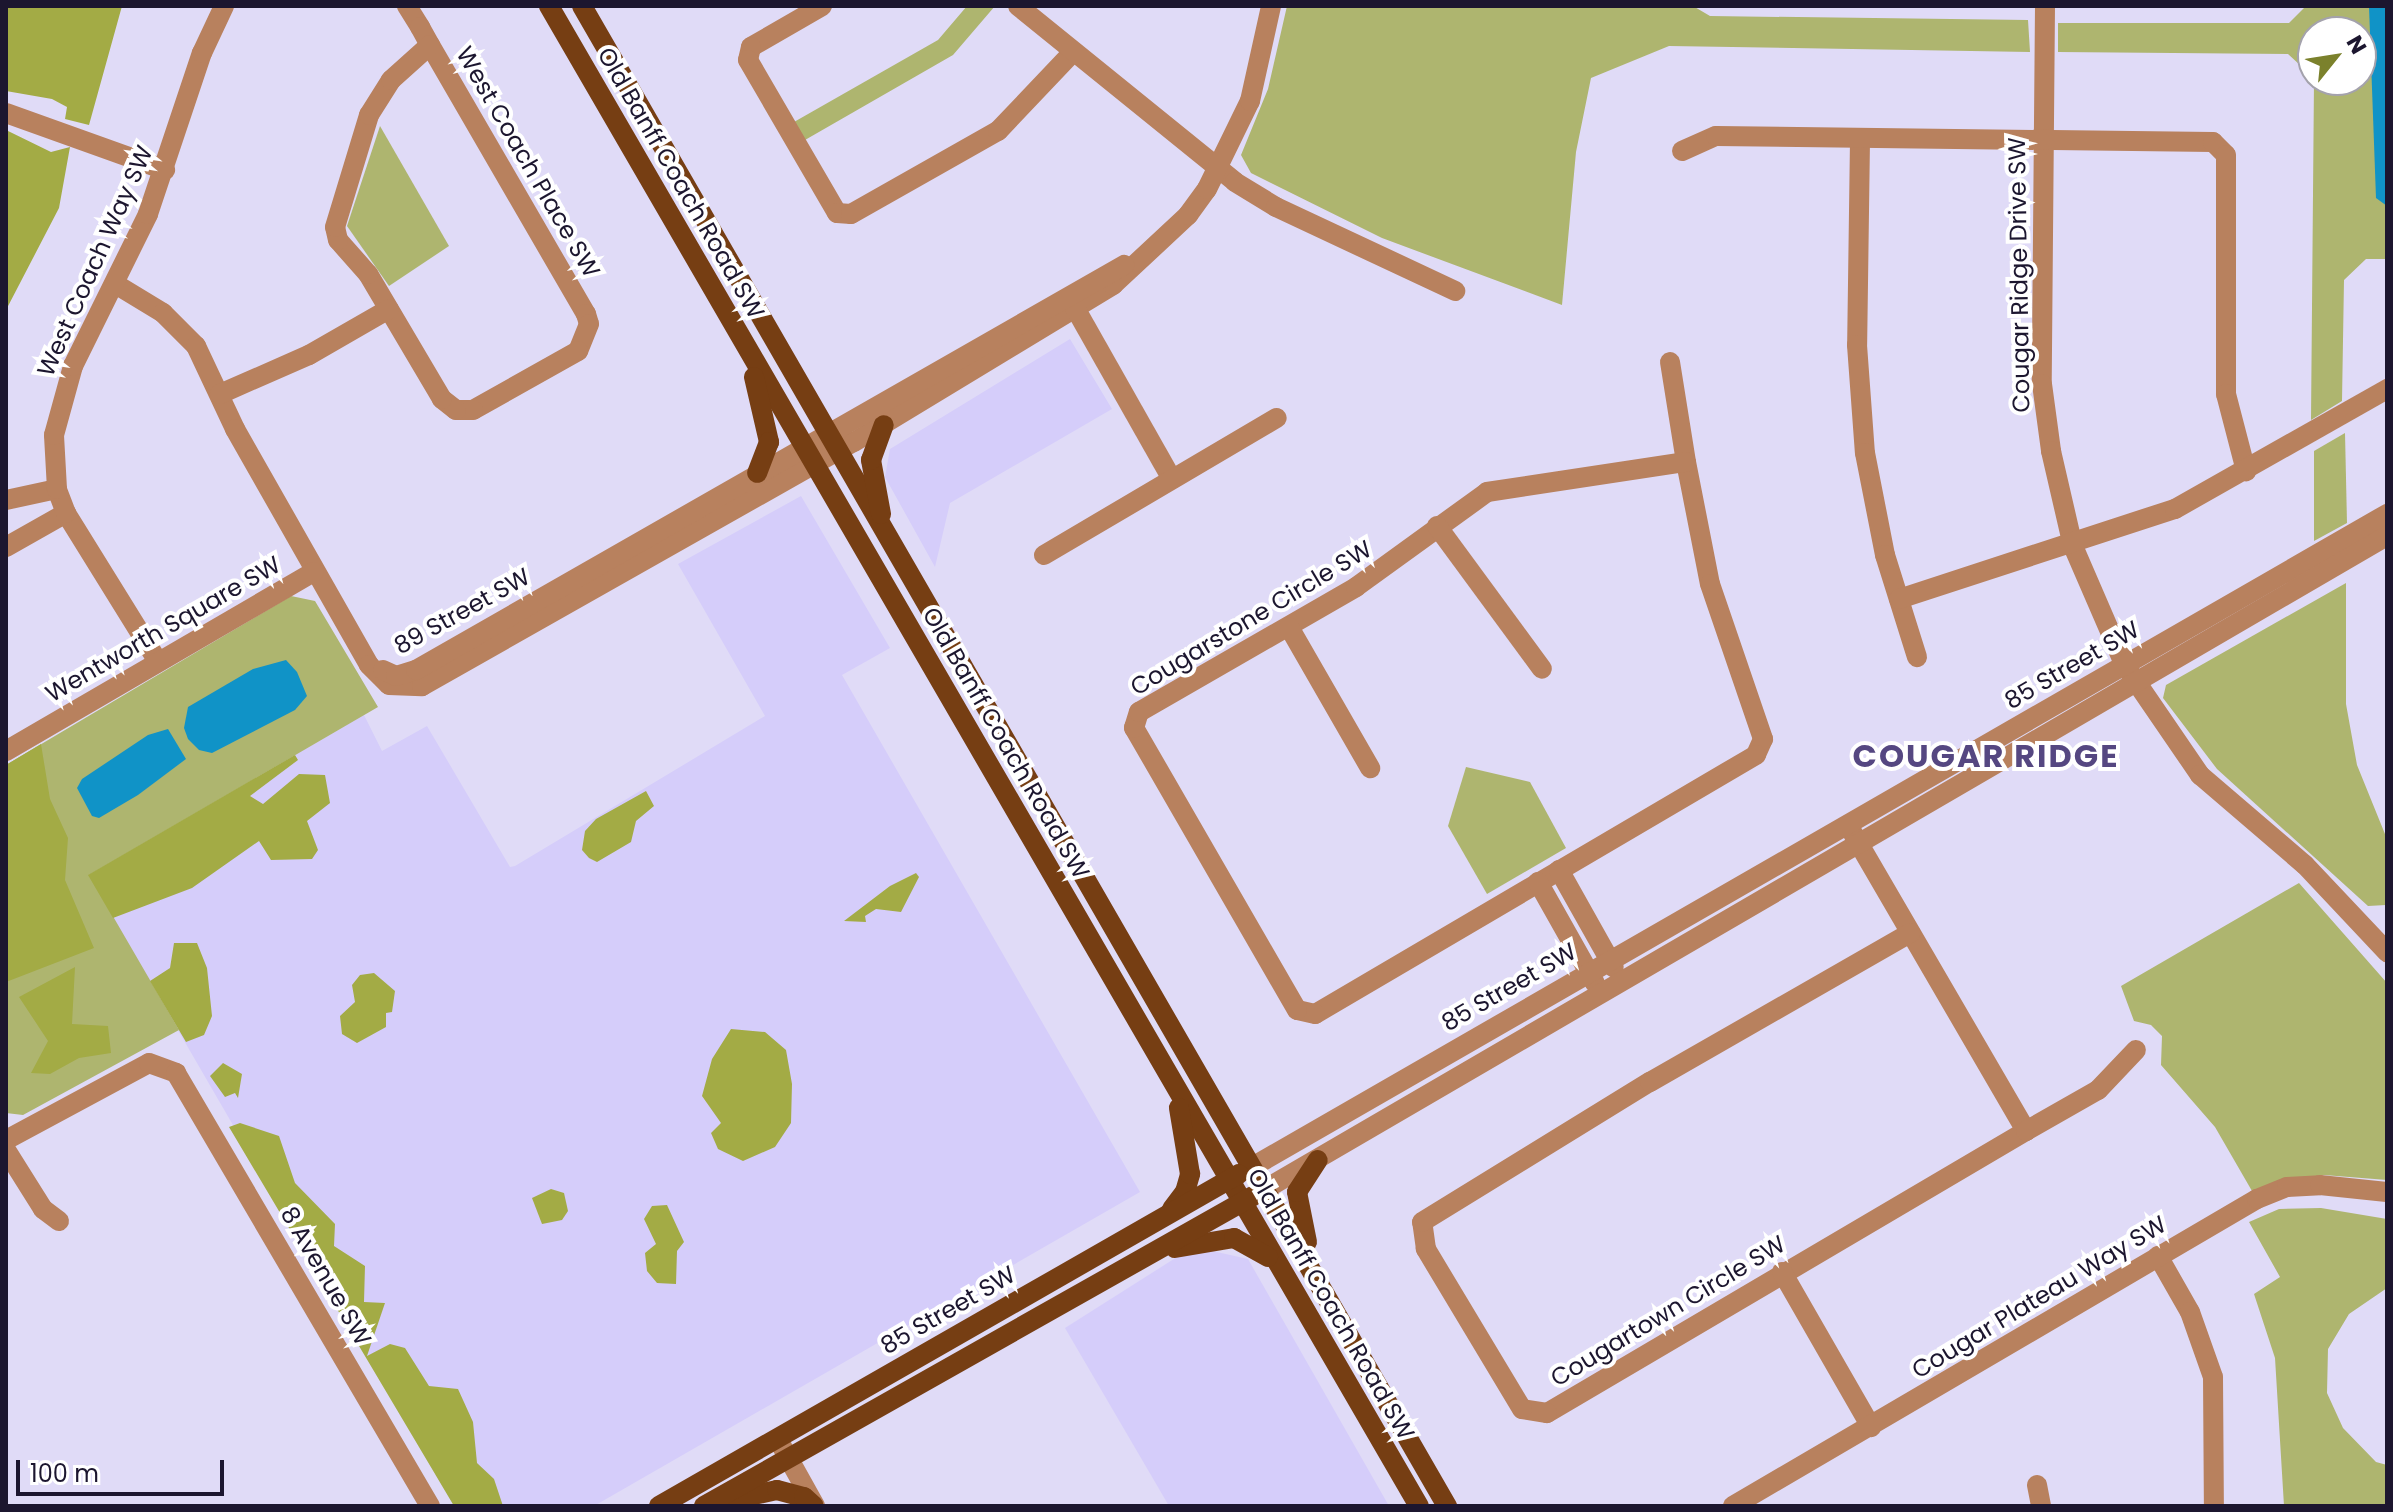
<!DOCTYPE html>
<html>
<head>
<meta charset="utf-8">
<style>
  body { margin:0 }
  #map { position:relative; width:2393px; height:1512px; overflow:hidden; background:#e0dbf7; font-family:Poppins,sans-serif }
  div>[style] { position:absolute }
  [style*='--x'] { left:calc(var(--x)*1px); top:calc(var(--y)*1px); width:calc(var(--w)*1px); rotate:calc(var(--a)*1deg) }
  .built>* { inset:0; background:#d5cdfa }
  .green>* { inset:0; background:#aeb56f }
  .forest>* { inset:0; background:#a3ab45 }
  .water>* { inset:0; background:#1093c7 }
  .minor>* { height:20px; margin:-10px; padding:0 10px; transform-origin:10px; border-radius:10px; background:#b8815e }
  .major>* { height:20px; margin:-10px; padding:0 10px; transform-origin:10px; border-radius:10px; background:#763e13 }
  span { translate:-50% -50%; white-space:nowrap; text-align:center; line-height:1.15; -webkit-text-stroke:8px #fff; paint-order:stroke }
  .street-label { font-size:24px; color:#1c162f }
  .district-label { font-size:32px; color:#554781; font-weight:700; letter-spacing:2px }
  .frame { position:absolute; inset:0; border:8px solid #1c162f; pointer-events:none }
  .north { position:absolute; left:2297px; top:16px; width:80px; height:80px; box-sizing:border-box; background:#fff; border:2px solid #a4a2ac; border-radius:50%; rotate:60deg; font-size:22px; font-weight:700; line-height:32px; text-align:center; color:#1c162f }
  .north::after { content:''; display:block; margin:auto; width:28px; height:36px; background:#7b812c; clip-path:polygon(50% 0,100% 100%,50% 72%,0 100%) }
  .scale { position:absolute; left:16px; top:1460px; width:208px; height:36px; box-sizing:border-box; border:4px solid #1c162f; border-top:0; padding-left:10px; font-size:24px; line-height:28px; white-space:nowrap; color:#1c162f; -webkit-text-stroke:6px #fff; paint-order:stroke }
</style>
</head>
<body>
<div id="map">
  <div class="built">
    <i style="clip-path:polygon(1070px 339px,1112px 409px,950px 503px,935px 567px,885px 477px,890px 449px)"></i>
    <i style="clip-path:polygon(801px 496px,890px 648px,842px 675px,1140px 1192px,594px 1506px,454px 1506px,88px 875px,364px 715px,382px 751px,427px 726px,510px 867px,515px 866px,765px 716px,678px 564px)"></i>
    <i style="clip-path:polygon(1208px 1250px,1248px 1259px,1389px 1506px,1169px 1506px,1065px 1328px,1177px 1257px)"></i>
  </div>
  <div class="green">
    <i style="clip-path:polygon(967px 6px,995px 6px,953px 55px,805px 140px,794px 122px,938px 40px)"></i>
    <i style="clip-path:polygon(1287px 6px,1693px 6px,1710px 16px,2028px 20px,2030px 52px,1669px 46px,1591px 78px,1576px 152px,1562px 305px,1382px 238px,1251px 173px,1241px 155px,1268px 89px)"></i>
    <i style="clip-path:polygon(2306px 6px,2387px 6px,2387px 259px,2366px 259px,2344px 280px,2342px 401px,2311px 420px,2314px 80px,2361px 80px,2361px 32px,2313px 32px,2313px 77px,2288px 54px,2058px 52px,2058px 23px,2289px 23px)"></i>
    <i style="clip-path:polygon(380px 126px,449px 246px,389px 286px,347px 226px)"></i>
    <i style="clip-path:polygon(2345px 433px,2347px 523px,2314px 541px,2314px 451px)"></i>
    <i style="clip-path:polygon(2346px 583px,2346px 704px,2357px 765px,2387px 839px,2386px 905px,2368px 906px,2217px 769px,2163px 698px,2166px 685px)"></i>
    <i style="clip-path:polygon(291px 596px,315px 601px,378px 707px,89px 875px,179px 1030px,23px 1115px,6px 1113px,6px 765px)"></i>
    <i style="clip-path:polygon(1466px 767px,1530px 782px,1566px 848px,1487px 894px,1448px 826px)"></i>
    <i style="clip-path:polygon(2299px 883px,2387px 983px,2387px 1180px,2324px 1175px,2252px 1191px,2215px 1127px,2161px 1065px,2162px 1036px,2151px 1025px,2134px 1021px,2121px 986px)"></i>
    <i style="clip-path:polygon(2321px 1208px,2387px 1219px,2387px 1288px,2349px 1314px,2328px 1349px,2327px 1393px,2343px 1428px,2376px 1462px,2387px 1465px,2387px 1506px,2284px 1506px,2275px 1358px,2254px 1294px,2280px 1277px,2249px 1222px,2279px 1209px)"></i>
  </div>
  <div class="forest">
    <i style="clip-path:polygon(6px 6px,122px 6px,89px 125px,65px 119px,67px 107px,52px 99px,6px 91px)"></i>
    <i style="clip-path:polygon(6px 130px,51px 152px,70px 147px,59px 208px,6px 310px)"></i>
    <i style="clip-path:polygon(41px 744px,50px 799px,68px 838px,65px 880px,94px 948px,6px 982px,6px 765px)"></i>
    <i style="clip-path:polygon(295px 755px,298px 760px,250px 796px,263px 804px,299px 774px,325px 775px,330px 803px,307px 821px,318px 850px,312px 859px,271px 860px,259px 841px,192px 888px,113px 918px,88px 875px)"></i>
    <i style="clip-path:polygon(646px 791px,654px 806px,636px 821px,631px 842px,597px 862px,589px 858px,582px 850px,585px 831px,596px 819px)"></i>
    <i style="clip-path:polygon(916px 873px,919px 877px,901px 912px,876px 909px,865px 916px,866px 922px,844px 921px,890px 886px)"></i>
    <i style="clip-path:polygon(174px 943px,197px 943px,207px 968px,212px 1016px,204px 1035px,186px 1042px,150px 981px,170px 968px)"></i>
    <i style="clip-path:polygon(75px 967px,72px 1024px,108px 1026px,111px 1053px,79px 1058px,50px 1074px,31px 1073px,48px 1041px,19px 997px)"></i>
    <i style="clip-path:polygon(374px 973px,395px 991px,392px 1012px,386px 1013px,386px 1027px,357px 1043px,342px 1034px,340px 1016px,355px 1002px,352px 985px,360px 975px)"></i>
    <i style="clip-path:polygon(731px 1029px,765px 1032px,786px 1050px,792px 1084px,791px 1123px,775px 1147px,743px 1161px,718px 1149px,711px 1133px,721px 1123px,702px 1096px,712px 1059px)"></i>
    <i style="clip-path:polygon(223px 1063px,242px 1074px,238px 1098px,235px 1093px,225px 1097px,210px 1076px)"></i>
    <i style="clip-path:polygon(240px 1123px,279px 1136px,295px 1183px,335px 1224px,334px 1246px,365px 1266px,364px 1302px,385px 1303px,367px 1356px,390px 1344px,405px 1348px,429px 1386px,458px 1389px,473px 1422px,477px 1463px,494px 1479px,503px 1506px,454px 1506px,229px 1127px)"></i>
    <i style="clip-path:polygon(551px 1189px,564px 1193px,568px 1211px,562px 1220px,542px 1224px,532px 1198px)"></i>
    <i style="clip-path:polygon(667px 1205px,684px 1242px,677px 1251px,676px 1284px,657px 1283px,647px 1271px,645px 1253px,656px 1244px,644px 1219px,652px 1206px)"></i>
  </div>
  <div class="water">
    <i style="clip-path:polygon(2369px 6px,2387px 6px,2387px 206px,2376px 198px)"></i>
    <i style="clip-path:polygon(286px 660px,297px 672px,307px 696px,295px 710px,212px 753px,199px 750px,188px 739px,184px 728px,188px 707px,253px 669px)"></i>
    <i style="clip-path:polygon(168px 729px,186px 759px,138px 795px,99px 818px,92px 816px,77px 788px,82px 779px,148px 735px)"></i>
  </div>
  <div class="minor">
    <i style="--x:407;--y:6;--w:25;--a:58"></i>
    <i style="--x:420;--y:27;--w:21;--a:61"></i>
    <i style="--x:430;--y:45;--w:311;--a:59.9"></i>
    <i style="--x:586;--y:314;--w:10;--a:73"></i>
    <i style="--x:589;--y:324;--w:29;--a:112"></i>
    <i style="--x:578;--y:351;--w:120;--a:150.7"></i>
    <i style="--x:473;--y:410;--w:17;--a:180"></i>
    <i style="--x:456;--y:410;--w:18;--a:-142"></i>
    <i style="--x:442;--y:399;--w:145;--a:-120.6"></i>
    <i style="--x:368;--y:274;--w:45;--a:-131.4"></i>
    <i style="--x:338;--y:240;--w:13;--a:-103"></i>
    <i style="--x:335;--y:227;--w:117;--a:-73.1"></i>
    <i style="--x:369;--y:115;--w:41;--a:-57.8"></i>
    <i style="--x:391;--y:80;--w:52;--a:-41.9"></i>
    <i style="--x:822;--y:6;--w:82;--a:150"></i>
    <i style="--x:751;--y:47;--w:13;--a:103"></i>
    <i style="--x:748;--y:60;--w:177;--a:59.8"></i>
    <i style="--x:837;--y:213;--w:14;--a:4"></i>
    <i style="--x:851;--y:214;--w:169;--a:-29.5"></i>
    <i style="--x:998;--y:131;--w:106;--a:-46.5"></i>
    <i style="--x:1018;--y:6;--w:279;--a:39"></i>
    <i style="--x:1235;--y:182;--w:48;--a:31.4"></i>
    <i style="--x:1276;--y:207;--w:198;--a:25.1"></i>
    <i style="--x:2045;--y:6;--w:378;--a:90.5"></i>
    <i style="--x:2042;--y:384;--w:68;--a:82.3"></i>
    <i style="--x:2051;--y:451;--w:98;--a:77"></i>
    <i style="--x:2073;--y:546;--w:129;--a:66.6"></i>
    <i style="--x:2124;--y:664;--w:135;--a:55.6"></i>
    <i style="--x:2200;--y:775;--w:138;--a:40.6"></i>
    <i style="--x:2305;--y:865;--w:120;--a:46.7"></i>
    <i style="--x:6;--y:113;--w:169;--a:19.7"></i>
    <i style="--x:1860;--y:140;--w:205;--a:90.8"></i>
    <i style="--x:1857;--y:345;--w:108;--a:85.8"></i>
    <i style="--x:1865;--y:453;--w:104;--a:78.9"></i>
    <i style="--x:1885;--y:555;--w:107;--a:72.6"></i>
    <i style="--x:1682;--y:151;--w:37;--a:-24"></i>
    <i style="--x:1716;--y:136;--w:497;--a:0.7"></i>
    <i style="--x:2213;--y:142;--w:18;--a:45"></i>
    <i style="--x:2226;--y:155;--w:239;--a:90"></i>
    <i style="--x:2226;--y:394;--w:80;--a:75.4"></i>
    <i style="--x:117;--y:285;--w:54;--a:31.3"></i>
    <i style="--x:163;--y:313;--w:47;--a:45"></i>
    <i style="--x:196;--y:346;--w:92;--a:64.8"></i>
    <i style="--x:235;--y:429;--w:271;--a:60.4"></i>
    <i style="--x:369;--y:665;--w:28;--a:45"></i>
    <i style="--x:389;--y:685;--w:33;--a:2"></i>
    <i style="--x:422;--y:686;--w:496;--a:-29.5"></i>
    <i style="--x:854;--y:442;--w:303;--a:-31.2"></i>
    <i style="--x:1113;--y:285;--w:103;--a:-43"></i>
    <i style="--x:1188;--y:215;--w:32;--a:-54"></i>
    <i style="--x:1207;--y:189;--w:98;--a:-64"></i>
    <i style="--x:1250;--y:101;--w:97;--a:-77.5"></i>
    <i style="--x:1070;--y:299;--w:207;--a:60.5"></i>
    <i style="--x:1670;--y:362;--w:101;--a:80.9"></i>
    <i style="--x:220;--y:394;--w:97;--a:-23.7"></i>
    <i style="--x:309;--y:355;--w:92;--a:-29.9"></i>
    <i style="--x:1686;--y:462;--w:124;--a:78.9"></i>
    <i style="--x:1710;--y:584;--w:164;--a:71.1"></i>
    <i style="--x:1763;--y:739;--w:17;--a:114"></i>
    <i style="--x:1756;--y:755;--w:511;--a:149.57"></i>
    <i style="--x:1315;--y:1014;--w:18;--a:-167"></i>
    <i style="--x:1297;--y:1010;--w:326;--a:-120"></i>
    <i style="--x:1134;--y:728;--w:17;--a:-73"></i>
    <i style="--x:1139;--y:712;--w:250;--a:-29.9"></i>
    <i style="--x:1356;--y:587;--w:162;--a:-35.9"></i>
    <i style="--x:1487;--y:492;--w:201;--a:-8.6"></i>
    <i style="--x:6;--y:500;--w:52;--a:-12.2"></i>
    <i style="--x:1437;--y:526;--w:177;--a:53.7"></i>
    <i style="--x:6;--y:547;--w:69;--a:-29.5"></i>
    <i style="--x:1044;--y:555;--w:270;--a:-30.5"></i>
    <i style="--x:1899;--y:599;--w:290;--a:-18.1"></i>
    <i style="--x:2175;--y:509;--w:244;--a:-29.5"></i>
    <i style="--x:1289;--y:627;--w:163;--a:60.1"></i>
    <i style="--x:157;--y:660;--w:173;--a:-121.8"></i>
    <i style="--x:66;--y:513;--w:26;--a:-111"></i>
    <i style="--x:57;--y:489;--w:54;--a:-93.2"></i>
    <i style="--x:54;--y:435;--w:72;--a:-74.6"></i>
    <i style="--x:73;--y:366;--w:169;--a:-63.7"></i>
    <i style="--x:148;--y:214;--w:170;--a:-71.5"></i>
    <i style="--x:202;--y:53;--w:52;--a:-64.9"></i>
    <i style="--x:383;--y:670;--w:14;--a:25"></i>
    <i style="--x:396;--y:676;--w:21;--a:-17"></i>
    <i style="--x:416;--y:670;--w:816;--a:-29.77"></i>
    <i style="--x:6;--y:751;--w:356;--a:-30.2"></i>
    <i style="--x:1848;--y:825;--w:354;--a:59.8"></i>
    <i style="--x:2026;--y:1131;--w:556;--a:149.51"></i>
    <i style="--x:1547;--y:1413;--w:25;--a:-171"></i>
    <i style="--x:1522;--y:1409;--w:187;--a:-121"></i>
    <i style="--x:1426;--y:1249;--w:27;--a:-98"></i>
    <i style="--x:1422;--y:1222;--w:268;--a:-31.6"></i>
    <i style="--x:1650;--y:1082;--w:300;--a:-29.8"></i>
    <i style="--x:1559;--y:870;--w:112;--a:60.7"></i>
    <i style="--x:1538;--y:882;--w:116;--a:60.6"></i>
    <i style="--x:2026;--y:1131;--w:83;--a:-29.7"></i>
    <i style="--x:2098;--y:1090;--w:55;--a:-46.5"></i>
    <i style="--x:6;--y:1140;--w:162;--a:-28.3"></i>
    <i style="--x:149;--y:1063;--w:29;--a:20"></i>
    <i style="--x:176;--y:1073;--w:502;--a:59.6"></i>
    <i style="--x:6;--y:1150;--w:70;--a:57.9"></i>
    <i style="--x:43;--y:1209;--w:20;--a:37"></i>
    <i style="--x:1254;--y:1166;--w:1307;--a:-29.92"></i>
    <i style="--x:1267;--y:1188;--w:1296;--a:-30.21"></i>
    <i style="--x:2158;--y:1256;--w:64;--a:60.3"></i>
    <i style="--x:2190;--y:1312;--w:69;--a:70.5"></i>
    <i style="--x:2213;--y:1377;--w:129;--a:89.6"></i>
    <i style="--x:1782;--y:1272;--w:179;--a:60.1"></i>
    <i style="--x:780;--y:1443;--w:72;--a:60.9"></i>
    <i style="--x:2037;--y:1485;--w:21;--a:79"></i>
    <i style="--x:1733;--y:1506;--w:607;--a:-30.37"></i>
    <i style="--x:2257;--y:1199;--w:32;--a:-22"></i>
    <i style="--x:2287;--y:1187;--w:33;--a:-3"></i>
    <i style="--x:2320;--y:1185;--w:67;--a:6"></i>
  </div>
  <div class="major">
    <i style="--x:549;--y:6;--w:1734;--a:59.89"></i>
    <i style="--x:582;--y:6;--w:1732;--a:60.03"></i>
    <i style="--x:754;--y:377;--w:67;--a:77"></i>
    <i style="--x:769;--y:442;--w:33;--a:111"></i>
    <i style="--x:881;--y:514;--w:55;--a:-100.5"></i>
    <i style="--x:871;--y:460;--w:37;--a:-70"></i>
    <i style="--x:1172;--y:1209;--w:21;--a:-53"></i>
    <i style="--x:1185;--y:1192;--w:19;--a:-74"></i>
    <i style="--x:1190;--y:1174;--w:67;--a:-99.5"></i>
    <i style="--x:1307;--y:1242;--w:51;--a:-101.3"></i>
    <i style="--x:1297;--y:1192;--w:38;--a:-57"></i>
    <i style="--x:1175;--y:1248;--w:60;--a:-9.6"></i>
    <i style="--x:1234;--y:1238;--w:39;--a:29"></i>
    <i style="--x:725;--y:1501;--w:53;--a:-11.9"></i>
    <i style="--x:777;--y:1490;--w:28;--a:15"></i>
    <i style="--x:804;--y:1497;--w:13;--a:42"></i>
    <i style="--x:659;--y:1506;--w:668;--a:-29.79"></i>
    <i style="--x:704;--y:1506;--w:630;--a:-29.45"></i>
  </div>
  <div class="street-label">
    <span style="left:528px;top:162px;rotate:60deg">West Coach Place SW</span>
    <span style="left:681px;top:183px;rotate:60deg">Old Banff Coach Road SW</span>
    <span style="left:95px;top:261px;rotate:-66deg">West Coach Way SW</span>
    <span style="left:2019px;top:275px;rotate:-91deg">Cougar Ridge Drive SW</span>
    <span style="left:462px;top:611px;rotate:-29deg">89 Street SW</span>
    <span style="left:1251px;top:618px;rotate:-31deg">Cougarstone Circle SW</span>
    <span style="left:163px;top:629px;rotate:-30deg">Wentworth Square SW</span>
    <span style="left:2072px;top:665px;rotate:-30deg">85 Street SW</span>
    <span style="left:1006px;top:743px;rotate:60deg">Old Banff Coach Road SW</span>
    <span style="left:1509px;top:987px;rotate:-30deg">85 Street SW</span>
    <span style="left:326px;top:1276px;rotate:60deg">8 Avenue SW</span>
    <span style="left:2039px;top:1297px;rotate:-31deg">Cougar Plateau Way SW</span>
    <span style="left:1331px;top:1304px;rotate:60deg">Old Banff Coach Road SW</span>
    <span style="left:948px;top:1310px;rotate:-30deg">85 Street SW</span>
    <span style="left:1668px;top:1311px;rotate:-31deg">Cougartown Circle SW</span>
  </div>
  <div class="district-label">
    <span style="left:1986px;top:756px">COUGAR RIDGE</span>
  </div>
  <div class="frame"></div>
  <div class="north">N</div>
  <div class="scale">100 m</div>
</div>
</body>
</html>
